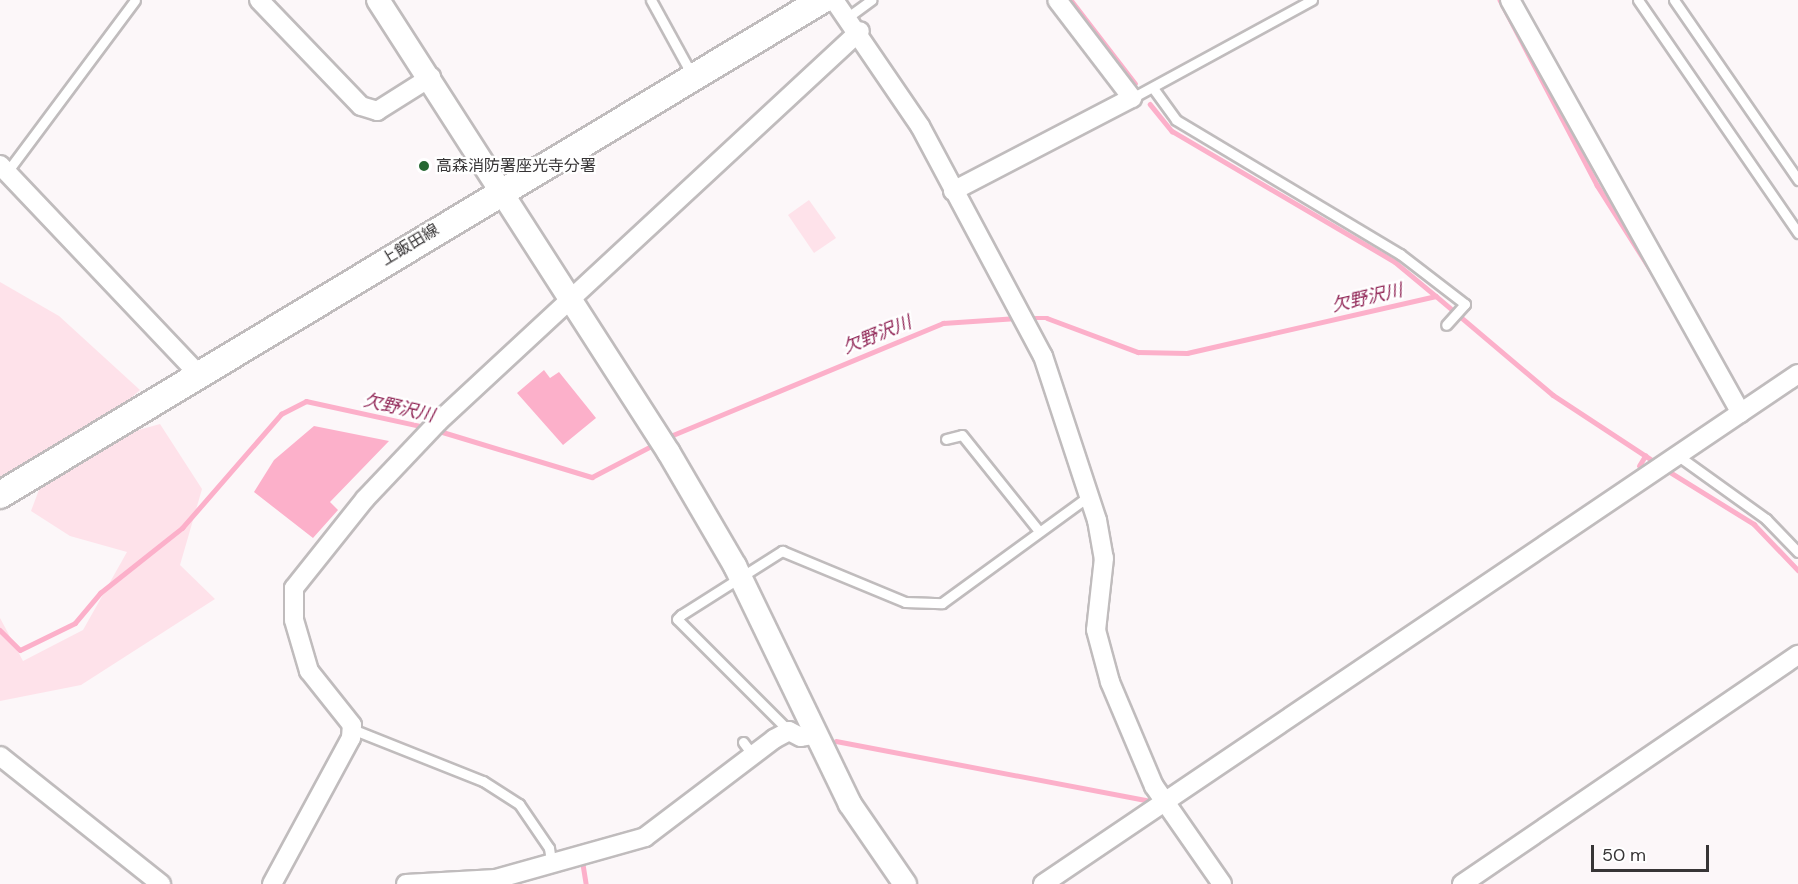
<!DOCTYPE html>
<html>
<head>
<meta charset="utf-8">
<style>
  body { margin:0 }
  #map { position:relative; width:1798px; height:884px; overflow:hidden; background:#fcf7f9; font-family:"DM Sans","Noto Sans JP",sans-serif }
  div>[style] { position:absolute }
  [style*='--x'] { left:calc(var(--x)*1px); top:calc(var(--y)*1px); width:calc(var(--w)*1px); rotate:calc(var(--a)*1deg) }
  .green>* { inset:0; background:#fee2ea }
  .water>* { inset:0; background:#fcb0ca }
  .stream>* { height:4.5px; margin:-2.25px; padding:0 2.25px; transform-origin:2.25px; border-radius:2.25px; background:#fcb0ca }
  .roads { filter:drop-shadow(2px 0 #c0bcbd) drop-shadow(-2px 0 #c0bcbd) drop-shadow(0 2px #c0bcbd) drop-shadow(0 -2px #c0bcbd) }
  .service>* { height:9px; margin:-4.5px; padding:0 4.5px; transform-origin:4.5px; border-radius:4.5px; background:#fff }
  .minor>* { height:18px; margin:-9px; padding:0 9px; transform-origin:9px; border-radius:9px; background:#fff }
  .tertiary>* { height:22px; margin:-11px; padding:0 11px; transform-origin:11px; border-radius:11px; background:#fff }
  .secondary>* { height:26px; margin:-13px; padding:0 13px; transform-origin:13px; border-radius:13px; background:#fff }
  .dots>* { width:16px; height:16px; translate:-50% -50%; box-sizing:border-box; border:3px solid #fff; border-radius:50% }
  span { translate:-50% -50%; white-space:nowrap; text-align:center; line-height:1.15; -webkit-text-stroke:4.5px #fff; paint-order:stroke }
  .poi-label { font-size:16px; color:#373536 }
  .left { translate:0 -50%; text-align:left }
  .street-label { font-size:16px; color:#373536 }
  .water-label { font-size:18px; color:#912757; font-style:italic }
  .scale { position:absolute; left:1591px; top:845px; width:118px; height:27px; box-sizing:border-box; border:3px solid #373536; border-top:0; padding-left:8px; font-size:18px; line-height:21px; white-space:nowrap; color:#373536; -webkit-text-stroke:4px #fff; paint-order:stroke }
</style>
</head>
<body>
<div id="map">
  <div class="green">
    <i style="clip-path:polygon(809px 200px,836px 238px,814px 253px,788px 215px)"></i>
    <i style="clip-path:polygon(0 282px,59px 316px,140px 390px,116px 411px,4px 479px,0 477px)"></i>
    <i style="clip-path:polygon(160px 424px,202px 489px,180px 565px,215px 599px,81px 685px,0 701px,0 618px,23px 661px,83px 630px,127px 552px,70px 536px,31px 511px,40px 487px,135px 431px)"></i>
  </div>
  <div class="water">
    <i style="clip-path:polygon(544px 370px,550px 378px,559px 372px,596px 418px,563px 445px,517px 393px)"></i>
    <i style="clip-path:polygon(314px 426px,389px 441px,330px 502px,338px 510px,313px 538px,254px 492px,274px 460px)"></i>
  </div>
  <div class="stream">
    <i style="--x:1071;--y:0;--w:105;--a:52.4"></i>
    <i style="--x:1500;--y:0;--w:209;--a:62.3"></i>
    <i style="--x:1597;--y:185;--w:107;--a:57.7"></i>
    <i style="--x:1150;--y:104;--w:35;--a:51"></i>
    <i style="--x:1172;--y:131;--w:259;--a:30.4"></i>
    <i style="--x:1395;--y:262;--w:53;--a:39.7"></i>
    <i style="--x:1029;--y:318;--w:18;--a:0"></i>
    <i style="--x:1047;--y:318;--w:97;--a:20.5"></i>
    <i style="--x:1138;--y:352;--w:49;--a:1.2"></i>
    <i style="--x:1187;--y:353;--w:255;--a:-12.9"></i>
    <i style="--x:1436;--y:296;--w:153;--a:40.2"></i>
    <i style="--x:1553;--y:395;--w:126;--a:33.3"></i>
    <i style="--x:436;--y:430;--w:163;--a:16.8"></i>
    <i style="--x:592;--y:477;--w:71;--a:-27.6"></i>
    <i style="--x:668;--y:437;--w:298;--a:-22.5"></i>
    <i style="--x:943;--y:323;--w:74;--a:-3.9"></i>
    <i style="--x:1639;--y:466;--w:12;--a:-59"></i>
    <i style="--x:1665;--y:469;--w:105;--a:31.7"></i>
    <i style="--x:1754;--y:524;--w:64;--a:46.3"></i>
    <i style="--x:0;--y:630;--w:28;--a:45"></i>
    <i style="--x:20;--y:650;--w:61;--a:-26.1"></i>
    <i style="--x:75;--y:623;--w:39;--a:-50"></i>
    <i style="--x:100;--y:593;--w:105;--a:-38.4"></i>
    <i style="--x:182;--y:528;--w:151;--a:-49"></i>
    <i style="--x:281;--y:414;--w:28;--a:-27"></i>
    <i style="--x:306;--y:401;--w:122;--a:12.3"></i>
    <i style="--x:836;--y:741;--w:320;--a:10.8"></i>
    <i style="--x:583;--y:864;--w:20;--a:81"></i>
  </div>
  <div class="roads">
    <div class="service">
      <i style="--x:651;--y:0;--w:85;--a:61.3"></i>
      <i style="--x:1638;--y:0;--w:283;--a:55.5"></i>
      <i style="--x:1674;--y:0;--w:219;--a:55.4"></i>
      <i style="--x:848;--y:17;--w:29;--a:-36"></i>
      <i style="--x:1153;--y:88;--w:39;--a:54"></i>
      <i style="--x:1176;--y:120;--w:261;--a:30.9"></i>
      <i style="--x:1400;--y:254;--w:82;--a:37.6"></i>
      <i style="--x:1465;--y:304;--w:28;--a:132"></i>
      <i style="--x:1132;--y:98;--w:205;--a:-28.6"></i>
      <i style="--x:7;--y:172;--w:214;--a:-53.3"></i>
      <i style="--x:946;--y:439;--w:16;--a:-14"></i>
      <i style="--x:962;--y:435;--w:123;--a:51.3"></i>
      <i style="--x:1677;--y:455;--w:110;--a:35.7"></i>
      <i style="--x:1766;--y:519;--w:46;--a:45.9"></i>
      <i style="--x:352;--y:729;--w:141;--a:21.7"></i>
      <i style="--x:483;--y:781;--w:43;--a:32.6"></i>
      <i style="--x:519;--y:804;--w:53;--a:55.7"></i>
      <i style="--x:549;--y:848;--w:12;--a:81"></i>
      <i style="--x:789;--y:731;--w:158;--a:-135"></i>
      <i style="--x:677;--y:619;--w:6;--a:-45"></i>
      <i style="--x:681;--y:615;--w:120;--a:-32.4"></i>
      <i style="--x:782;--y:551;--w:133;--a:22.5"></i>
      <i style="--x:905;--y:602;--w:37;--a:2"></i>
      <i style="--x:942;--y:603;--w:182;--a:-36.1"></i>
      <i style="--x:743;--y:742;--w:15;--a:53"></i>
    </div>
    <div class="minor">
      <i style="--x:259;--y:0;--w:147;--a:46.1"></i>
      <i style="--x:361;--y:106;--w:17;--a:17"></i>
      <i style="--x:377;--y:111;--w:64;--a:-32.2"></i>
      <i style="--x:834;--y:0;--w:153;--a:55.7"></i>
      <i style="--x:920;--y:126;--w:261;--a:61.9"></i>
      <i style="--x:1043;--y:356;--w:173;--a:71.8"></i>
      <i style="--x:1097;--y:520;--w:39;--a:80"></i>
      <i style="--x:1104;--y:558;--w:72;--a:96.3"></i>
      <i style="--x:1096;--y:630;--w:54;--a:74.9"></i>
      <i style="--x:1110;--y:682;--w:113;--a:67.1"></i>
      <i style="--x:1154;--y:786;--w:119;--a:55.2"></i>
      <i style="--x:1510;--y:0;--w:473;--a:60.8"></i>
      <i style="--x:0;--y:165;--w:289;--a:46.5"></i>
      <i style="--x:953;--y:191;--w:202;--a:-27.5"></i>
      <i style="--x:1132;--y:98;--w:123;--a:-127.4"></i>
      <i style="--x:0;--y:756;--w:206;--a:38.5"></i>
      <i style="--x:272;--y:884;--w:166;--a:-61.6"></i>
      <i style="--x:351;--y:738;--w:13;--a:-86"></i>
      <i style="--x:352;--y:725;--w:69;--a:-128.5"></i>
      <i style="--x:309;--y:671;--w:53;--a:-106.4"></i>
      <i style="--x:294;--y:620;--w:32;--a:-90"></i>
      <i style="--x:294;--y:588;--w:114;--a:-51.4"></i>
      <i style="--x:365;--y:499;--w:106;--a:-46.5"></i>
      <i style="--x:438;--y:422;--w:575;--a:-42.82"></i>
      <i style="--x:406;--y:884;--w:90;--a:-3.2"></i>
      <i style="--x:496;--y:879;--w:155;--a:-15.7"></i>
      <i style="--x:645;--y:837;--w:162;--a:-37.2"></i>
      <i style="--x:774;--y:739;--w:17;--a:-28"></i>
      <i style="--x:789;--y:731;--w:13;--a:27"></i>
      <i style="--x:801;--y:737;--w:11;--a:-10"></i>
      <i style="--x:1043;--y:884;--w:911;--a:-34.04"></i>
      <i style="--x:1462;--y:884;--w:407;--a:-34.3"></i>
    </div>
    <div class="tertiary">
      <i style="--x:378;--y:0;--w:538;--a:57.28"></i>
      <i style="--x:669;--y:453;--w:131;--a:59.7"></i>
      <i style="--x:735;--y:566;--w:264;--a:64.2"></i>
      <i style="--x:850;--y:804;--w:97;--a:55.5"></i>
    </div>
    <div class="secondary">
      <i style="--x:0;--y:495;--w:960;--a:-31.06"></i>
    </div>
  </div>
  <div class="dots">
    <i style="left:424px;top:166px;background:#266732"></i>
  </div>
  <div class="poi-label">
    <span class="left" style="left:436px;top:166px">高森消防署座光寺分署</span>
  </div>
  <div class="street-label">
    <span style="left:410px;top:245px;rotate:-31deg">上飯田線</span>
  </div>
  <div class="water-label">
    <span style="left:1367px;top:298px;rotate:-13deg">欠野沢川</span>
    <span style="left:877px;top:335px;rotate:-22deg">欠野沢川</span>
    <span style="left:399px;top:408px;rotate:13deg">欠野沢川</span>
  </div>
  <div class="scale">50 m</div>
</div>
</body>
</html>
